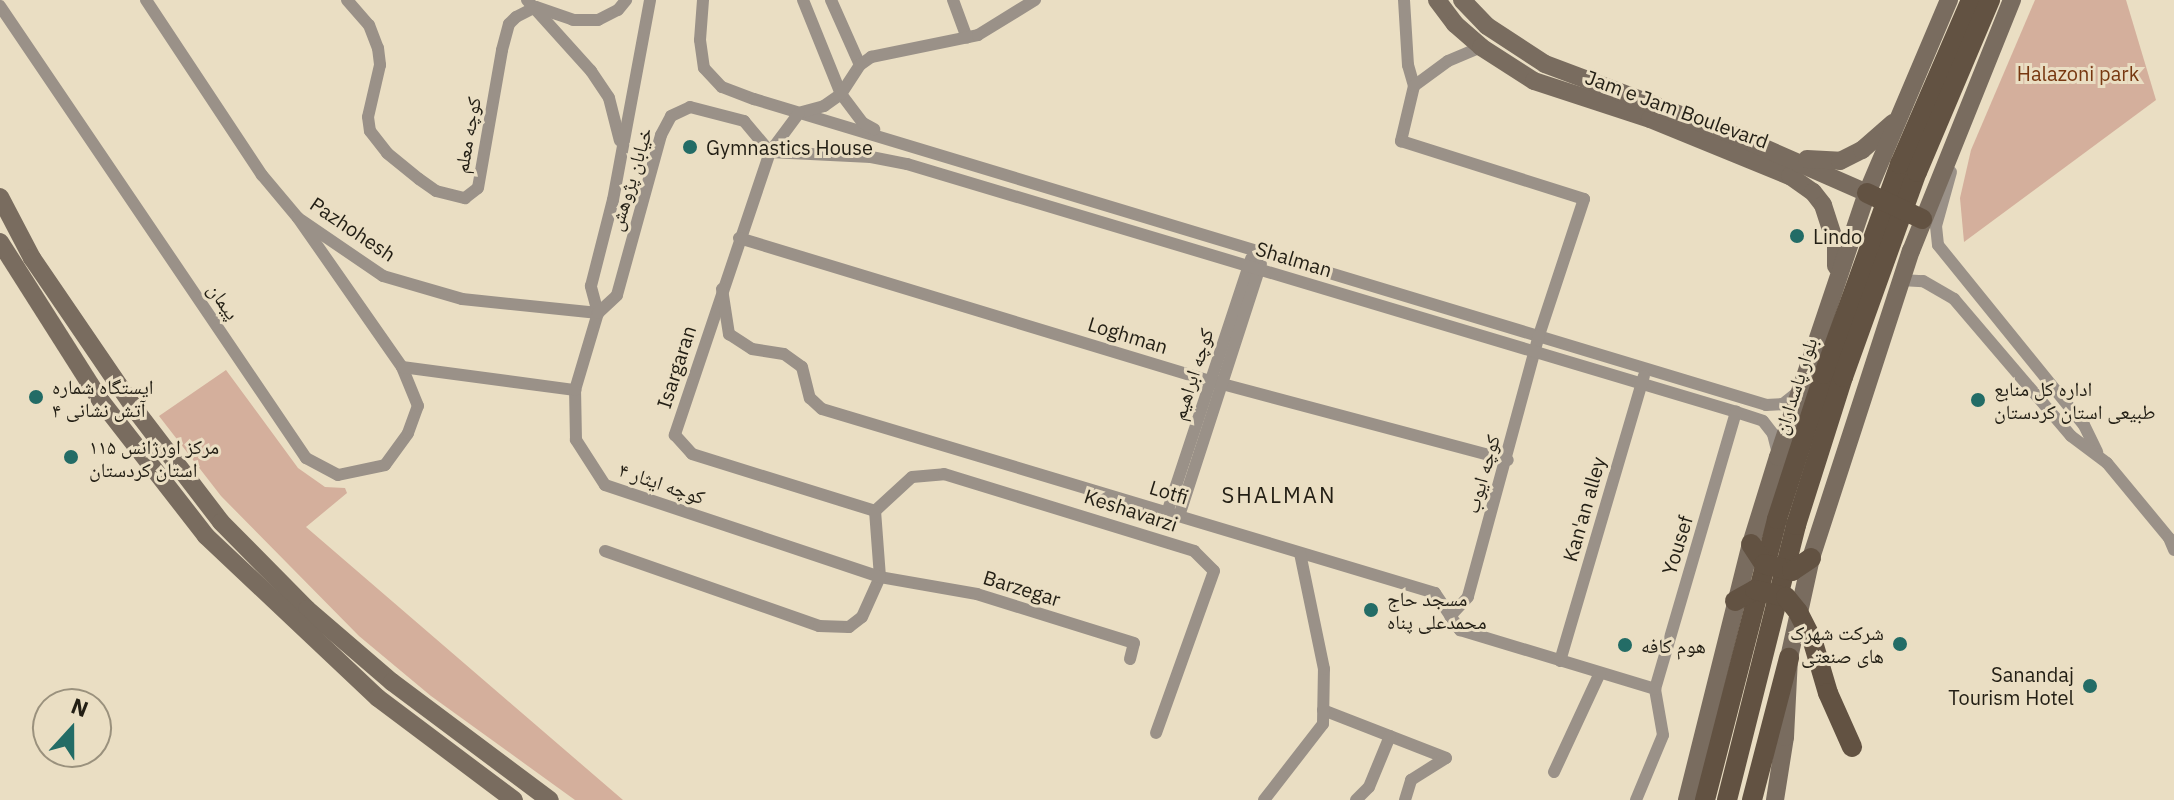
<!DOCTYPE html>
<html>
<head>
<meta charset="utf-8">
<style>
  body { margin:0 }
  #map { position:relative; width:2174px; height:800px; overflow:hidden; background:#eadec3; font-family:"IBM Plex Sans","Noto Naskh Arabic",sans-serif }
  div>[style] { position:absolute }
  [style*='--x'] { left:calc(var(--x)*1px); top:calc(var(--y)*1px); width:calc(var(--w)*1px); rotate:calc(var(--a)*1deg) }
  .green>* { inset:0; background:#d4af9c }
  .street>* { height:12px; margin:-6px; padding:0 6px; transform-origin:6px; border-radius:6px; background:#9a9188 }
  .secondary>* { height:18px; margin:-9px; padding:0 9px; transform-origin:9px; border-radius:9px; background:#796c5f }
  .primary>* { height:20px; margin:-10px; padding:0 10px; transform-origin:10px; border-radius:10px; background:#625242 }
  .primary-bridge>* { height:20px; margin:-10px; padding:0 10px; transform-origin:10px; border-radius:10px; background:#625242 }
  .dots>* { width:22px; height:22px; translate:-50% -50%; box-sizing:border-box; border:4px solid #eadec3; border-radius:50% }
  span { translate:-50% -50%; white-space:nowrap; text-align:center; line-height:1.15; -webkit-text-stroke:6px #eadec3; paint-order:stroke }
  .park-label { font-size:20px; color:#773811 }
  .street-label { font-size:20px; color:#221e14 }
  .poi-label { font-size:20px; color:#221e14 }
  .left { translate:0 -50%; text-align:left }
  .right { translate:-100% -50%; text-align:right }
  .neighbourhood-label { font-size:22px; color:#221e14; letter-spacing:2px }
  .north { position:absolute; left:32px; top:688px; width:80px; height:80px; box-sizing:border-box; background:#eadec3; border:2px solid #9a917d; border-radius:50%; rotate:21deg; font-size:22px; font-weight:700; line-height:32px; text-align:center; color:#221e14 }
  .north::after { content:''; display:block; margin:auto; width:28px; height:36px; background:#236c66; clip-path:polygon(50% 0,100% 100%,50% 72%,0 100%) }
</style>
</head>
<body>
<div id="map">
  <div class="green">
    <i style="clip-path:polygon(2035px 0,2126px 0,2156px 100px,1964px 242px,1960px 198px,1971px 150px)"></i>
    <i style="clip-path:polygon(226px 370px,298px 468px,325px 487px,345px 488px,347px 493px,306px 527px,623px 800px,575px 800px,431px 696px,359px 636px,221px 496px,159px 416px)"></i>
  </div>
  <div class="street">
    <i style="--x:146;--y:0;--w:210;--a:56.5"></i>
    <i style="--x:262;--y:175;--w:56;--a:50.1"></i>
    <i style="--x:298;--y:218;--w:103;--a:34.3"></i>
    <i style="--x:383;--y:276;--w:82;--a:16.2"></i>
    <i style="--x:462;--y:299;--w:137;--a:5.9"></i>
    <i style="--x:347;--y:0;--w:33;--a:49"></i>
    <i style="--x:369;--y:25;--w:25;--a:69"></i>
    <i style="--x:378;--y:48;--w:17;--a:83"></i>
    <i style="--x:380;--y:65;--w:53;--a:103"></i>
    <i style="--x:368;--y:117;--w:14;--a:82"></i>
    <i style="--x:370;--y:131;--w:28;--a:52"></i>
    <i style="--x:387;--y:153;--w:41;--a:39.1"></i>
    <i style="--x:419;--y:179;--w:21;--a:35"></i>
    <i style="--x:436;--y:191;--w:30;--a:14"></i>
    <i style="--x:465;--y:198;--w:16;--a:-38"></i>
    <i style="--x:478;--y:188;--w:140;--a:-80.1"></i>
    <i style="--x:502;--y:50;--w:27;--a:-75"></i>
    <i style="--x:509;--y:24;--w:10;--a:-45"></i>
    <i style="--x:516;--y:17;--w:22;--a:-27"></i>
    <i style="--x:536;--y:7;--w:39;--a:19"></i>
    <i style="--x:573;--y:20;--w:25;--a:0"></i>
    <i style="--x:598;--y:20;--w:22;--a:-27"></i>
    <i style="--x:618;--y:10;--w:13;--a:-51"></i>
    <i style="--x:527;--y:0;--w:96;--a:48"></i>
    <i style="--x:591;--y:71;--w:32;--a:56"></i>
    <i style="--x:609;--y:98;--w:44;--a:75.7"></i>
    <i style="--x:703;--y:0;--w:40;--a:94.3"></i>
    <i style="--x:700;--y:40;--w:28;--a:82"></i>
    <i style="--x:704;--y:68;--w:26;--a:47"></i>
    <i style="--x:722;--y:87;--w:34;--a:21"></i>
    <i style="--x:754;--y:99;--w:1057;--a:16.82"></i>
    <i style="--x:1766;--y:405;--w:17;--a:-3"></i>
    <i style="--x:1783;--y:404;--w:19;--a:-39"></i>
    <i style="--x:803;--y:0;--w:101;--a:68"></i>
    <i style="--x:841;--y:94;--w:36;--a:53"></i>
    <i style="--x:863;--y:123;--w:13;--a:29"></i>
    <i style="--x:831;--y:0;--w:71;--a:66"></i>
    <i style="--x:953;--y:0;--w:40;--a:69.8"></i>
    <i style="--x:1404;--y:0;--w:65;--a:86.5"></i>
    <i style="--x:1408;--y:65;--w:22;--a:74"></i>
    <i style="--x:1414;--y:86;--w:57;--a:103.3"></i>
    <i style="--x:1401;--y:141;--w:192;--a:17.6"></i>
    <i style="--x:1584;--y:199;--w:143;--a:108.3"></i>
    <i style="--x:1539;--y:335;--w:271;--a:105.2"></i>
    <i style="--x:1468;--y:597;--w:26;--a:133"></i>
    <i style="--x:0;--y:6;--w:546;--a:55.9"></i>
    <i style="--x:306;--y:458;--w:36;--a:28"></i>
    <i style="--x:338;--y:475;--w:48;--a:-12"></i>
    <i style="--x:385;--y:465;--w:39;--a:-54"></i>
    <i style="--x:408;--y:433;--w:29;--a:-70"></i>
    <i style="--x:418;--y:406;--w:42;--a:-112.3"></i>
    <i style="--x:402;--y:367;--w:182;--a:-124.9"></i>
    <i style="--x:1414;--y:86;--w:42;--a:-36.3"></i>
    <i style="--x:1448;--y:61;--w:36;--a:-23"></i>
    <i style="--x:802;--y:112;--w:23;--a:-15"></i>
    <i style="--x:824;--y:106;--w:21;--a:-35"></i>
    <i style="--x:841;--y:94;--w:35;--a:-57"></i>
    <i style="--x:860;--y:65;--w:14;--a:-36"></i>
    <i style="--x:871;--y:57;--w:109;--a:-11.6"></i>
    <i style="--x:978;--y:35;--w:67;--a:-31.6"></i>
    <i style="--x:799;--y:113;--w:49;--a:126.6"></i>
    <i style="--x:770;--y:152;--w:299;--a:108.6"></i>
    <i style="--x:675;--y:435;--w:25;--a:48"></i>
    <i style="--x:692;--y:454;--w:192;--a:17.3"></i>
    <i style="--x:1951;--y:172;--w:56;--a:105.5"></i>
    <i style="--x:1936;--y:226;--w:19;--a:84"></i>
    <i style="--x:1938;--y:245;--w:232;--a:51"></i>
    <i style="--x:2084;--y:425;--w:30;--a:64"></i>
    <i style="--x:739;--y:238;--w:493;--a:16.9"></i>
    <i style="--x:1211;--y:381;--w:307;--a:14.9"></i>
    <i style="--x:1901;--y:280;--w:22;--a:3"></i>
    <i style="--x:1923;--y:281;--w:36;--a:30"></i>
    <i style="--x:1954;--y:299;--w:180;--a:49.5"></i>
    <i style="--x:2071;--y:436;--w:45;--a:36.9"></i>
    <i style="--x:2107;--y:463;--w:97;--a:50.4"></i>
    <i style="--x:2169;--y:538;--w:13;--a:67"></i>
    <i style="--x:722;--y:289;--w:46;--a:81.2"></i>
    <i style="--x:729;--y:334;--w:27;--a:33"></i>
    <i style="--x:752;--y:349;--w:32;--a:9"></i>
    <i style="--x:784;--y:354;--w:22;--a:36"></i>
    <i style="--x:802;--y:367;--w:32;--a:76"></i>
    <i style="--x:810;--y:398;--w:16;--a:43"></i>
    <i style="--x:822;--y:409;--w:640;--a:16.71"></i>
    <i style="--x:1435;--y:593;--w:45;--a:56"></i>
    <i style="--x:1460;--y:630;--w:204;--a:16.8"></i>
    <i style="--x:598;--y:313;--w:28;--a:-105"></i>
    <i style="--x:591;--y:286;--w:89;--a:-75.7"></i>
    <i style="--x:613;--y:200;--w:203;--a:-79.5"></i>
    <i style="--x:402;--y:367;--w:175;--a:7.6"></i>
    <i style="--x:875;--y:511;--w:50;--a:-42.6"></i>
    <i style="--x:912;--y:477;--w:32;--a:-5"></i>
    <i style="--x:944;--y:474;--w:262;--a:17.1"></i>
    <i style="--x:1194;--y:551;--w:28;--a:45"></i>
    <i style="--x:1214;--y:571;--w:172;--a:109.7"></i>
    <i style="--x:1167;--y:513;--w:268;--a:-71.7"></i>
    <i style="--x:1179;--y:516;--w:265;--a:-72"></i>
    <i style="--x:605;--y:551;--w:227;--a:19.3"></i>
    <i style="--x:819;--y:626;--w:30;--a:2"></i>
    <i style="--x:849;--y:627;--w:16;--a:-38"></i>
    <i style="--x:862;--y:617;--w:44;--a:-65.8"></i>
    <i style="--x:880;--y:577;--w:66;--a:-94.3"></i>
    <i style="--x:1130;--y:659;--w:16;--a:-76"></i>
    <i style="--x:1134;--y:643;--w:164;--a:-162.7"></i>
    <i style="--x:977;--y:594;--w:98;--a:-170.1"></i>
    <i style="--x:880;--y:577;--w:290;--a:-161.5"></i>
    <i style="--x:605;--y:485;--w:54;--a:-122.8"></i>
    <i style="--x:576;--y:440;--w:50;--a:-91.1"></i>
    <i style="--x:575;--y:390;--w:80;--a:-73.4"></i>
    <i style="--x:598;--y:313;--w:26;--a:-43"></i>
    <i style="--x:617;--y:295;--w:166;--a:-74.6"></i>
    <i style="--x:661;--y:135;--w:21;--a:-62"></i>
    <i style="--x:671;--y:116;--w:21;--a:-25"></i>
    <i style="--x:690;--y:107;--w:56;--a:14.5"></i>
    <i style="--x:744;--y:121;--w:40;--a:50"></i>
    <i style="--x:770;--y:152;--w:101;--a:2.8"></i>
    <i style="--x:871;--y:157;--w:37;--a:11"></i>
    <i style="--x:907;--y:164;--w:865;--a:16.65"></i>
    <i style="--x:1736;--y:412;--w:28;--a:18"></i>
    <i style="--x:1763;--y:421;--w:16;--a:52"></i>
    <i style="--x:1773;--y:434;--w:21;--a:76"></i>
    <i style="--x:1560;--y:661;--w:297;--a:-73.6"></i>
    <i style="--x:1323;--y:710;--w:132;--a:21.3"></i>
    <i style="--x:1554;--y:772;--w:109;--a:-65.1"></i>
    <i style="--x:1264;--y:800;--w:96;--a:-52.2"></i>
    <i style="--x:1323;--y:724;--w:55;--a:-89"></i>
    <i style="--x:1324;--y:669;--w:118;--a:-101.7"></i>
    <i style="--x:1356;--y:800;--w:18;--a:-45"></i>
    <i style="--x:1369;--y:787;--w:55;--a:-67.6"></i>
    <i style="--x:1405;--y:800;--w:21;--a:-73"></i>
    <i style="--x:1411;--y:780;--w:41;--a:-32.2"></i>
    <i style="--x:1636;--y:800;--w:70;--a:-67.4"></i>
    <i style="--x:1663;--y:735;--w:47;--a:-99.9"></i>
    <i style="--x:1655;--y:689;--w:289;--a:-73.7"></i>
  </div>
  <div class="secondary">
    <i style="--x:1437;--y:0;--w:30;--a:53"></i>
    <i style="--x:1455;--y:24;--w:35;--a:41"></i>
    <i style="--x:1481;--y:47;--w:63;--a:32.7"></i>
    <i style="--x:1534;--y:81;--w:122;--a:18.1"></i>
    <i style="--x:1650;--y:119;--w:151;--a:22.2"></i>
    <i style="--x:1790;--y:176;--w:28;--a:35"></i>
    <i style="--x:1813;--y:192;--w:16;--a:52"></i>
    <i style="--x:1823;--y:205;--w:42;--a:72"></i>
    <i style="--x:1836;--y:245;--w:21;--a:90"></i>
    <i style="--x:1462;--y:0;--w:36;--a:46"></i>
    <i style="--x:1487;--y:26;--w:69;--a:33.2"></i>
    <i style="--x:1545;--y:64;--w:205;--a:20.6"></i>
    <i style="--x:1737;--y:136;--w:142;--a:23.7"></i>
    <i style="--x:1807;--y:159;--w:33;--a:3"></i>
    <i style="--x:1840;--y:161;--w:25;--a:-27"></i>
    <i style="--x:1862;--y:150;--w:41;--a:-41.1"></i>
    <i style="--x:0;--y:197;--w:69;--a:62.3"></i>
    <i style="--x:32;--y:258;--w:186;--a:55.7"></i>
    <i style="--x:137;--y:412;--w:138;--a:52.6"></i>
    <i style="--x:221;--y:522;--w:122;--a:45.3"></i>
    <i style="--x:307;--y:609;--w:112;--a:40.7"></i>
    <i style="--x:392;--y:682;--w:197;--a:36.8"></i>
    <i style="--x:0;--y:242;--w:188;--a:57.6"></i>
    <i style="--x:101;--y:401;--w:171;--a:52.1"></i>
    <i style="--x:206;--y:536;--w:236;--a:43.3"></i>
    <i style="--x:378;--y:698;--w:170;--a:36.9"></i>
    <i style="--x:1687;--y:800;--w:264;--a:-76"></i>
    <i style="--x:1751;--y:544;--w:91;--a:-72.8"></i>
    <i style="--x:1778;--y:457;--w:279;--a:-71.4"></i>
    <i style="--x:1867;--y:193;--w:210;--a:-67"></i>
    <i style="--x:1775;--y:800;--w:64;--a:-81"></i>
    <i style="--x:1785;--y:737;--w:79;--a:-87.1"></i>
    <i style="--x:1789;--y:658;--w:102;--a:-77.6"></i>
    <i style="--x:1811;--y:558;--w:323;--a:-72"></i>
    <i style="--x:1911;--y:251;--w:271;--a:-68.1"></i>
  </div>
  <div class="primary">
    <i style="--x:1798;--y:612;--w:34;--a:63"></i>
    <i style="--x:1813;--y:642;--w:53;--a:73.6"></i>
    <i style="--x:1828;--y:693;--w:59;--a:66"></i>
    <i style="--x:1705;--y:800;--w:290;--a:-75.6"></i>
    <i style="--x:1777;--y:519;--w:152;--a:-72"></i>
    <i style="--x:1824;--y:374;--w:223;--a:-70.1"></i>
    <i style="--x:1900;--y:164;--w:179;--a:-66.6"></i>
    <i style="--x:1727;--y:800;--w:284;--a:-75.9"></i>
    <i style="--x:1796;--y:525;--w:155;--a:-72.4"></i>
    <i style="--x:1843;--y:377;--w:218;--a:-70.2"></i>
    <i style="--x:1917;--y:172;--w:187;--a:-67"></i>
    <i style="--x:1752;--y:800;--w:147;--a:-75.4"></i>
  </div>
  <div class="primary-bridge">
    <i style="--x:1867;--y:193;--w:61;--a:25.3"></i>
    <i style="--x:1751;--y:544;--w:24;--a:57"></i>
    <i style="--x:1764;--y:564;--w:29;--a:14"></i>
    <i style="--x:1792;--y:571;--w:23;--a:-34"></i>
    <i style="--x:1735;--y:601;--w:23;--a:-29"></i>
    <i style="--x:1755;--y:590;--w:32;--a:13"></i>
    <i style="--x:1786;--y:597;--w:19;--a:51"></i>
  </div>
  <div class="dots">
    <i style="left:690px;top:147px;background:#236c66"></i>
    <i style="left:1797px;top:236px;background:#236c66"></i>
    <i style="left:36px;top:397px;background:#236c66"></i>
    <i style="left:1978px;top:400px;background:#236c66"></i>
    <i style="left:71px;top:457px;background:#236c66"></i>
    <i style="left:1371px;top:610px;background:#236c66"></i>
    <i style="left:1900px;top:644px;background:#236c66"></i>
    <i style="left:1625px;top:645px;background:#236c66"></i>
    <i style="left:2090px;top:686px;background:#236c66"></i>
  </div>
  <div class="park-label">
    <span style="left:2078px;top:73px">Halazoni park</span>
  </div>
  <div class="street-label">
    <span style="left:1677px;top:109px;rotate:20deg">Jam e Jam Boulevard</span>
    <span style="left:467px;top:135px;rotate:-80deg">کوچه معلم</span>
    <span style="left:630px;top:179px;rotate:-73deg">خیابان پژوهش</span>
    <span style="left:353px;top:229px;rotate:34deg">Pazhohesh</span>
    <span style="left:1294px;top:259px;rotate:17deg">Shalman</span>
    <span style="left:224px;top:301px;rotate:56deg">پیمان</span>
    <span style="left:1128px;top:335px;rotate:17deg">Loghman</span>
    <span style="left:676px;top:367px;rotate:-72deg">Isargaran</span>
    <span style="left:1192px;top:374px;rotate:-72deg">کوچه ابراهیم</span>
    <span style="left:1795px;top:386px;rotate:-72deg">بلوار پاسداران</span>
    <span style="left:1482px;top:474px;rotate:-74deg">کوچه ایوب</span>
    <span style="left:662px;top:483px;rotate:19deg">کوچه ایثار ۴</span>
    <span style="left:1169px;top:492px;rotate:17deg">Lotfi</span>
    <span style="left:1584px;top:509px;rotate:-74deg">Kan'an alley</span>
    <span style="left:1131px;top:510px;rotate:18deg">Keshavarzi</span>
    <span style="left:1677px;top:545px;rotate:-73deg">Yousef</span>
    <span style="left:1022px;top:588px;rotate:17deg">Barzegar</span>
  </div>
  <div class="poi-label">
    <span class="left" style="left:706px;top:147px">Gymnastics House</span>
    <span class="left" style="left:1813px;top:236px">Lindo</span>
    <span class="left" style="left:52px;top:398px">ایستگاه شماره<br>۴ آتش نشانی</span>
    <span class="left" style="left:1994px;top:400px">اداره کل منابع<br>طبیعی استان کردستان</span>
    <span class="left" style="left:89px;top:458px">مرکز اورژانس ۱۱۵<br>استان کردستان</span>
    <span class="left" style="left:1387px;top:610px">مسجد حاج<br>محمدعلی پناه</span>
    <span class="right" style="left:1884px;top:644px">شرکت شهرک<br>های صنعتی</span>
    <span class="left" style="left:1641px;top:645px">هوم کافه</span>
    <span class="right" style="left:2074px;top:686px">Sanandaj<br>Tourism Hotel</span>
  </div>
  <div class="neighbourhood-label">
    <span style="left:1279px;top:495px">SHALMAN</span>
  </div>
  <div class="north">N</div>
</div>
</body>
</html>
